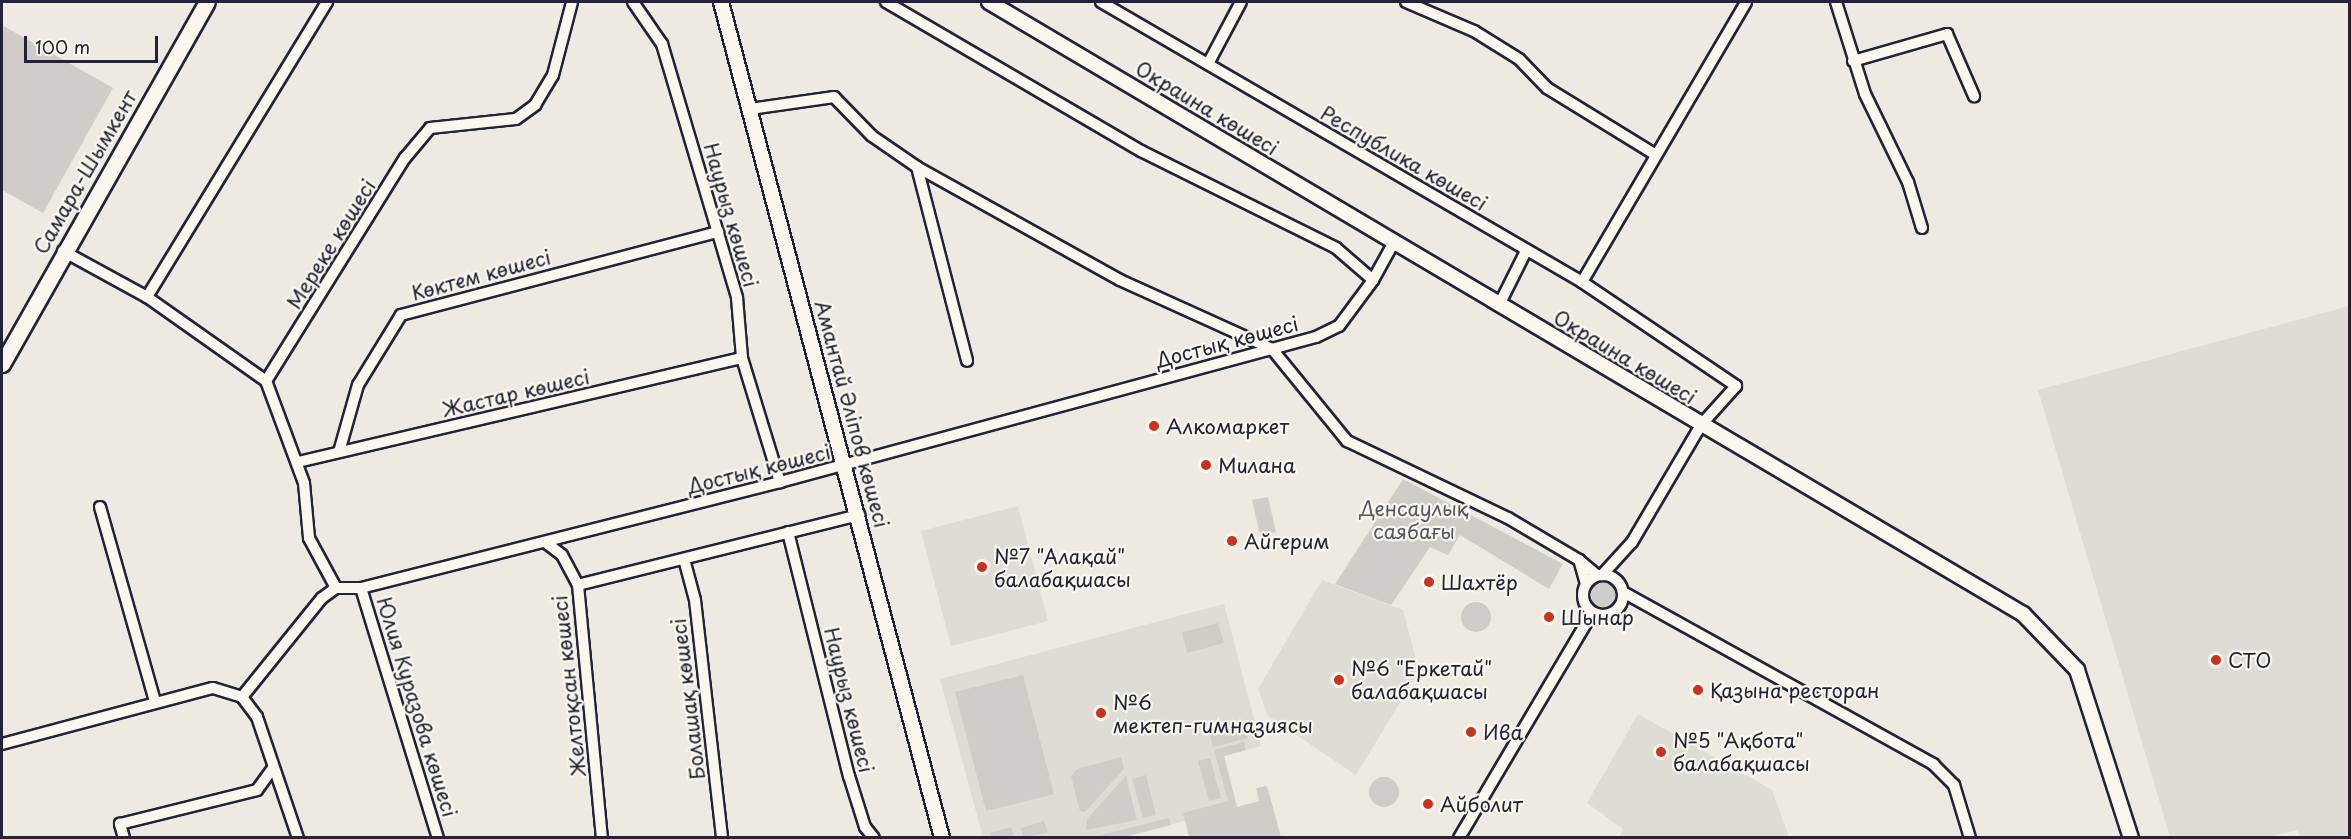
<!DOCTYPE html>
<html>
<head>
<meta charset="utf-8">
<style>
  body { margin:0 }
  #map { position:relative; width:2351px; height:839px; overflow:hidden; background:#eeeae2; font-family:"Playpen Sans",sans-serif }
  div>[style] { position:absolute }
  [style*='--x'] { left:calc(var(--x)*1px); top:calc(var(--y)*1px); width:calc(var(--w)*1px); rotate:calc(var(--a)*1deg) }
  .built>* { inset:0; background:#dfdbd5 }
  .green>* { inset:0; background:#d0cdc9 }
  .round { border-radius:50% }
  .roads { filter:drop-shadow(2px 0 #22223b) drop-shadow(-2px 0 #22223b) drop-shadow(0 2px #22223b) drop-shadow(0 -2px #22223b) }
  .minor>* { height:10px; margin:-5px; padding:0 5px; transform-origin:5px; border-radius:5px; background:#fbf7ec }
  .minor>.ring { margin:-5px; padding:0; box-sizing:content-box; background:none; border:10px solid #fbf7ec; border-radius:50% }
  .major>* { height:14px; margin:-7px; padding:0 7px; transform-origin:7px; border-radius:7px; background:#fbf7ec }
  .highway>* { height:15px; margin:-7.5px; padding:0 7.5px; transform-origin:7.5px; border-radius:7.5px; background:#fbf7ec }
  .dots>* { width:16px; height:16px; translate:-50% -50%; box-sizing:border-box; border:3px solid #fbf7ec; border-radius:50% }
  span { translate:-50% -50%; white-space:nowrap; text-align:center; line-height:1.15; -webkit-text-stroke:4.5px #fbf7ec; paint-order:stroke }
  .street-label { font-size:20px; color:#22223b }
  .poi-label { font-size:20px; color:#22223b }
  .left { translate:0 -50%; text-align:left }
  .park-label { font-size:20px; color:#565566 }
  .frame { position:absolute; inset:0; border:3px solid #22223b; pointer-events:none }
  .scale { position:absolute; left:24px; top:36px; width:134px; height:27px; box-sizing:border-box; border:3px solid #22223b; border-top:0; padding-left:8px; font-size:18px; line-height:21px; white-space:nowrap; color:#22223b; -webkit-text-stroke:4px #fbf7ec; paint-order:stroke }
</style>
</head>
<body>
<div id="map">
  <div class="built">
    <i style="clip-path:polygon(2349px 306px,2349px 837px,2300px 837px,2297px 830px,2270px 837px,2170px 837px,2038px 390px)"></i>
    <i style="clip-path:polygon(1018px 506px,1048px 621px,951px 646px,921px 531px)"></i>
    <i style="clip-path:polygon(1322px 580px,1403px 610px,1419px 671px,1356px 775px,1268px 716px,1258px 689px)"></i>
    <i style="clip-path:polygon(1224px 604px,1261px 746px,1224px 756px,1237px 807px,1124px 837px,983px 837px,940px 679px)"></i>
    <i style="clip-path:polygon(1638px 714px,1772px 790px,1789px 837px,1619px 837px,1623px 829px,1587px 803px)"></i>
  </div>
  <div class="green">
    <i style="clip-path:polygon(2px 25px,113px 88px,43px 213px,2px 190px)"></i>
    <i style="clip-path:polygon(1403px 479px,1563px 564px,1549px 589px,1460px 535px,1448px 555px,1430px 547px,1391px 605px,1335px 584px)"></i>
    <i style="clip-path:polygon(1268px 497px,1276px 532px,1260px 535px,1252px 500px)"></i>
    <i class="round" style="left:1591px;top:582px;width:26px;height:26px"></i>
    <i class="round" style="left:1461px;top:602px;width:30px;height:30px"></i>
    <i style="clip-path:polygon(1218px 623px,1224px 643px,1187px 653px,1182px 632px)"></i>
    <i style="clip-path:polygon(1023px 675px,1054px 794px,986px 811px,955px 692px)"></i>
    <i style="clip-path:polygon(1244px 725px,1248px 738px,1213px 747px,1210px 734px)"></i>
    <i style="clip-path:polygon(1244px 742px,1246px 750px,1224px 756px,1237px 807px,1259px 801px,1256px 788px,1267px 786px,1281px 837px,1189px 837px,1183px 813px,1228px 801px,1214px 750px)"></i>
    <i style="clip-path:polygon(1121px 757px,1124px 769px,1085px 812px,1080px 811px,1071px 776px,1077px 769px)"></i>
    <i style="clip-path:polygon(1210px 758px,1221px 798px,1209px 801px,1198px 761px)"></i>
    <i style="clip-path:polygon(1146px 775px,1156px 815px,1143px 818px,1132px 779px)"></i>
    <i style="clip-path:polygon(1126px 776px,1137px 820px,1086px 830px,1087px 819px)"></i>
    <i class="round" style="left:1369px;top:777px;width:30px;height:30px"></i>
    <i style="clip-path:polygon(1169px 818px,1171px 825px,1124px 837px,1094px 837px)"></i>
    <i style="clip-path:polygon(1044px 821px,1048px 833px,1023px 837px,1021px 828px)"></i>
    <i style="clip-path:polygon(1011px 827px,1014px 837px,991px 837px,990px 833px)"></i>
  </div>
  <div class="roads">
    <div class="minor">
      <i style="--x:633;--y:2;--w:51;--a:55.4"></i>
      <i style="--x:662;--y:44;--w:265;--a:73.5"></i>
      <i style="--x:737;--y:298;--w:60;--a:85.2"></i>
      <i style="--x:742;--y:358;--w:130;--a:73"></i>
      <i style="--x:886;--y:2;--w:295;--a:30.3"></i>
      <i style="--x:1141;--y:151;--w:218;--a:26.4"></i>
      <i style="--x:1336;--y:248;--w:49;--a:40.9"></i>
      <i style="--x:1373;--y:280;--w:43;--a:-61.1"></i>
      <i style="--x:1101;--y:2;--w:557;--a:30.2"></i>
      <i style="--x:1582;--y:282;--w:186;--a:34"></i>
      <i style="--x:1736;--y:386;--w:52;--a:131.9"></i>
      <i style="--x:1701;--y:425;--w:136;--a:120.5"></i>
      <i style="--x:1632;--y:542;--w:45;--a:132.3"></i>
      <i style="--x:1406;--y:2;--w:74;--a:23.1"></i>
      <i style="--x:1474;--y:31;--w:53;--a:31.9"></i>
      <i style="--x:1519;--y:59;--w:40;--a:46"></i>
      <i style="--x:1547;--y:88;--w:128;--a:31.6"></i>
      <i style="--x:1836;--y:2;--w:96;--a:72.5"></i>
      <i style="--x:1865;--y:94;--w:98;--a:64"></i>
      <i style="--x:1908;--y:182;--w:48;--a:73.1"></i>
      <i style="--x:1853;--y:61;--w:98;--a:-16"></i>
      <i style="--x:1947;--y:34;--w:68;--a:66.5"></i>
      <i style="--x:1208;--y:64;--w:70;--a:-62"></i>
      <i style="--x:750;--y:109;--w:85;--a:-8.1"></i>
      <i style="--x:834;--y:97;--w:54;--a:45.7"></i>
      <i style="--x:872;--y:136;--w:55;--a:34.6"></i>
      <i style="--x:917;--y:167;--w:232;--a:29.1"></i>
      <i style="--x:1120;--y:280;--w:167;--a:24.4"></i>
      <i style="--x:1272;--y:349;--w:119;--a:50.8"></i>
      <i style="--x:1347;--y:441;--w:178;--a:25.6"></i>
      <i style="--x:1508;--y:518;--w:82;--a:30.6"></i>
      <i style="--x:917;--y:167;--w:200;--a:75.5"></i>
      <i style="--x:63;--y:251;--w:96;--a:28.7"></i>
      <i style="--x:147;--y:297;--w:146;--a:35.2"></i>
      <i style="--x:1582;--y:282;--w:324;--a:-59.6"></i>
      <i style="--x:147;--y:297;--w:346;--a:-58.6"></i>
      <i style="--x:1499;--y:305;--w:60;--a:-63.4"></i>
      <i style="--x:339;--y:452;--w:70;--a:-74.2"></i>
      <i style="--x:358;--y:385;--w:82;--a:-58.4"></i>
      <i style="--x:401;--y:315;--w:328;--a:-14.7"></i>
      <i style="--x:298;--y:462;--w:456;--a:-13.2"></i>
      <i style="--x:100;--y:507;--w:203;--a:74.2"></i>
      <i style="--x:788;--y:532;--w:252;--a:76"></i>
      <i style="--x:849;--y:776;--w:53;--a:72.6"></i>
      <i style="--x:865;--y:827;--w:14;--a:51"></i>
      <i style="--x:545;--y:542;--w:21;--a:37"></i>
      <i style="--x:562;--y:555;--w:34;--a:62"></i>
      <i style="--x:578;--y:585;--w:254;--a:84.6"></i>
      <i style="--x:684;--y:559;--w:42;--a:75"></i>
      <i style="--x:695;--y:600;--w:240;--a:83.5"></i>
      <i class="ring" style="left:1583px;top:575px;width:30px;height:30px"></i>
      <i style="--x:1586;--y:584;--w:25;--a:-106"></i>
      <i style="--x:1579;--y:560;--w:23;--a:40"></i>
      <i style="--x:578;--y:585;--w:290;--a:-14"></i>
      <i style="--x:336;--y:588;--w:57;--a:-118.4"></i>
      <i style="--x:309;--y:538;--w:55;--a:-95.2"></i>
      <i style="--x:304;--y:483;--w:109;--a:-110.4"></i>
      <i style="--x:266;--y:381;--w:263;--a:-58.1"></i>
      <i style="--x:405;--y:158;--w:39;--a:-50"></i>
      <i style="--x:430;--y:128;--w:86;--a:-6"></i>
      <i style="--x:516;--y:119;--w:24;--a:-36"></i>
      <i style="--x:535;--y:105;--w:35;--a:-59"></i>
      <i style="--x:553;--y:75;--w:75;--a:-75.4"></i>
      <i style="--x:361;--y:588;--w:262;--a:72.9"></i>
      <i style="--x:1623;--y:592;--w:355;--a:29"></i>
      <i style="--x:1933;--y:764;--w:30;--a:45"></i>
      <i style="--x:1954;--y:785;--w:55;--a:73.2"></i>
      <i style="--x:242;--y:697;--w:127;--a:-51.1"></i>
      <i style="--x:322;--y:598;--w:17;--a:-36"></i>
      <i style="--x:336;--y:588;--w:25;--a:0"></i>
      <i style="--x:361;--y:588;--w:432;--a:-14.2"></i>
      <i style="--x:780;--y:482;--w:555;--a:-15.14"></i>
      <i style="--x:1316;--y:337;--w:25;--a:-26"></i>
      <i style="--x:1339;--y:326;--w:57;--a:-53.5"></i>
      <i style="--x:2;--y:744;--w:218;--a:-14.9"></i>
      <i style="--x:213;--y:688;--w:30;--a:17"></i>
      <i style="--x:242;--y:697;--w:25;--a:53"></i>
      <i style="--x:257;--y:717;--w:128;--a:71.3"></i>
      <i style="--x:124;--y:838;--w:15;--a:-106"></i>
      <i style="--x:120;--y:824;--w:141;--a:-13.9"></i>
      <i style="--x:257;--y:790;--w:27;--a:-54"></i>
      <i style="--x:1459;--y:838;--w:261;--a:-59.4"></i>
    </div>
    <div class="major">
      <i style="--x:721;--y:2;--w:865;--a:75.19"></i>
      <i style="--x:989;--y:2;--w:1202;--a:30.62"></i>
      <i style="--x:2023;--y:614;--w:78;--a:46"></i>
      <i style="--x:2077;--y:670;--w:176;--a:72.2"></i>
    </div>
    <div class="highway">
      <i style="--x:2;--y:364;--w:416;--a:-60.5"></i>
    </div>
  </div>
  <div class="dots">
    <i style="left:1154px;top:426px;background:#c8321e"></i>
    <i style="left:1206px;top:465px;background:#c8321e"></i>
    <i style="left:1232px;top:541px;background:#c8321e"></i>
    <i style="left:982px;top:567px;background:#c8321e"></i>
    <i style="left:1429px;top:582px;background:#c8321e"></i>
    <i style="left:1549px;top:617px;background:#c8321e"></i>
    <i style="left:2216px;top:660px;background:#c8321e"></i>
    <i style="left:1339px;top:680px;background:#c8321e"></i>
    <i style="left:1698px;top:690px;background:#c8321e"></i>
    <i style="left:1101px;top:713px;background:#c8321e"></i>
    <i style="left:1471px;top:732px;background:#c8321e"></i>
    <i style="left:1661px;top:752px;background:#c8321e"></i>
    <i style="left:1428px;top:804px;background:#c8321e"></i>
  </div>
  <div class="street-label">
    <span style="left:1207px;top:108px;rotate:31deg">Окраина көшесі</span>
    <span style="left:1404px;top:158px;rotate:30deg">Республика көшесі</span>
    <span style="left:85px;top:172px;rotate:-60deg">Самара-Шымкент</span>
    <span style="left:731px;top:215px;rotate:74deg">Наурыз көшесі</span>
    <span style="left:331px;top:244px;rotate:-58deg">Мереке көшесі</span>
    <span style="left:481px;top:275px;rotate:-15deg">Көктем көшесі</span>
    <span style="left:1227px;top:342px;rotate:-15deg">Достық көшесі</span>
    <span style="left:1625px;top:357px;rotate:31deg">Окраина көшесі</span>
    <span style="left:516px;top:393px;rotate:-13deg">Жастар көшесі</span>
    <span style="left:852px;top:414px;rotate:75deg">Амантай Әліпов көшесі</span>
    <span style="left:759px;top:469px;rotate:-14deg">Достық көшесі</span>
    <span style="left:569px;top:686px;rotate:-96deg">Желтоқсан көшесі</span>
    <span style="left:688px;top:699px;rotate:-97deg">Болашақ көшесі</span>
    <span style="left:849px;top:700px;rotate:76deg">Наурыз көшесі</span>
    <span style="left:417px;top:707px;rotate:73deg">Юлия Куразова көшесі</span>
  </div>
  <div class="poi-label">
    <span class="left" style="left:1166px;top:426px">Алкомаркет</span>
    <span class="left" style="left:1218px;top:465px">Милана</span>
    <span class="left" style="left:1244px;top:541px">Айгерим</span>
    <span class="left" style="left:994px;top:568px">№7 "Алақай"<br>балабақшасы</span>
    <span class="left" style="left:1441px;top:582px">Шахтёр</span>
    <span class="left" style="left:1561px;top:617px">Шынар</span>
    <span class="left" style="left:2228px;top:660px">СТО</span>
    <span class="left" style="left:1351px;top:680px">№6 "Еркетай"<br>балабақшасы</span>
    <span class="left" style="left:1710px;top:690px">Қазына ресторан</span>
    <span class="left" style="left:1113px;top:714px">№6<br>мектеп-гимназиясы</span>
    <span class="left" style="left:1483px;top:732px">Ива</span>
    <span class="left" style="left:1673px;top:752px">№5 "Ақбота"<br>балабақшасы</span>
    <span class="left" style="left:1440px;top:804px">Айболит</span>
  </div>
  <div class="park-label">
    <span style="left:1414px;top:520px">Денсаулық<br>саябағы</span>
  </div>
  <div class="frame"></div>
  <div class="scale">100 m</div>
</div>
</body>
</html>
